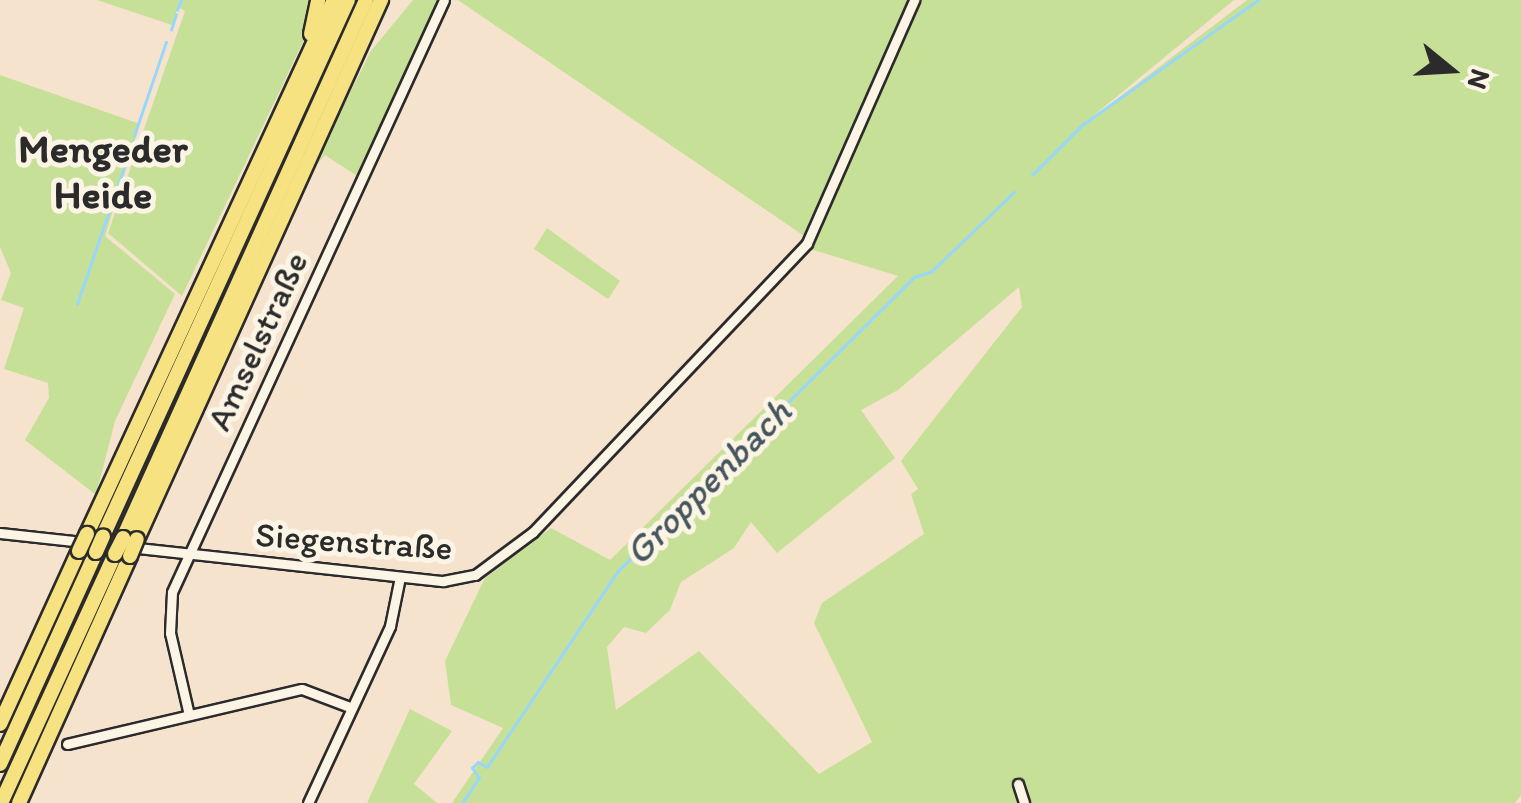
<!DOCTYPE html>
<html>
<head>
<meta charset="utf-8">
<style>
  body { margin:0 }
  #map { position:relative; width:1521px; height:803px; overflow:hidden; background:#f6e3ce; font-family:Itim,sans-serif }
  div>[style] { position:absolute }
  [style*='--x'] { left:calc(var(--x)*1px); top:calc(var(--y)*1px); width:calc(var(--w)*1px); rotate:calc(var(--a)*1deg) }
  .green>* { inset:0; background:#c6e097 }
  .stream>* { height:2.5px; margin:-1.25px; padding:0 1.25px; transform-origin:1.25px; border-radius:1.25px; background:#99d7fa }
  .roads { filter:drop-shadow(2px 0 #2b2b2b) drop-shadow(-2px 0 #2b2b2b) drop-shadow(0 2px #2b2b2b) drop-shadow(0 -2px #2b2b2b) }
  .minor>* { height:9px; margin:-4.5px; padding:0 4.5px; transform-origin:4.5px; border-radius:4.5px; background:#fcf5e5 }
  .highway>* { height:14px; margin:-7px; padding:0 7px; transform-origin:7px; border-radius:7px; background:#f6e281 }
  .bridges { filter:drop-shadow(2px 0 #2b2b2b) drop-shadow(-2px 0 #2b2b2b) drop-shadow(0 2px #2b2b2b) drop-shadow(0 -2px #2b2b2b) }
  .highway-bridge>* { height:14px; margin:-7px; padding:0 7px; transform-origin:7px; border-radius:7px; background:#f6e281 }
  span { translate:-50% -50%; white-space:nowrap; text-align:center; line-height:1.15; -webkit-text-stroke:10px #fcf5e5; paint-order:stroke }
  .street-label { font-size:35px; color:#2b2b2b }
  .water-label { font-size:38px; color:#46565f; font-style:italic }
  .quarter-label { font-size:40px; color:#2b2b2b; font-weight:700 }
  .north { position:absolute; left:1401px; top:20px; width:100px; height:100px; -webkit-text-stroke:8px #fcf5e5; paint-order:stroke; rotate:108deg; font-size:28px; font-weight:700; line-height:40px; text-align:center; color:#2b2b2b }
  .north::after { content:''; display:block; margin:auto; width:35px; height:45px; background:#2b2b2b; clip-path:polygon(50% 0,100% 100%,50% 72%,0 100%) }
</style>
</head>
<body>
<div id="map">
  <div class="green">
    <i style="clip-path:polygon(97px 0,311px 0,303px 42px,182px 296px,108px 233px,185px 11px,178px 7px,172px 25px)"></i>
    <i style="clip-path:polygon(413px 0,444px 0,359px 177px,325px 155px,309px 174px,371px 51px)"></i>
    <i style="clip-path:polygon(evenodd,458px 0,1234px 0,1075px 131px,1247px 0,1521px 0,1521px 795px,1515px 803px,452px 803px,503px 728px,451px 705px,445px 661px,485px 578px,551px 528px,610px 560px,898px 276px,807px 248px,810px 240px,458px 0,1019px 287px,1022px 307px,901px 461px,918px 489px,911px 494px,924px 534px,822px 603px,814px 623px,872px 742px,819px 774px,699px 651px,616px 710px,607px 647px,624px 627px,646px 633px,670px 610px,681px 582px,734px 548px,751px 522px,777px 553px,895px 458px,861px 410px,898px 390px,1019px 287px)"></i>
    <i style="clip-path:polygon(0 75px,140px 124px,105px 236px,175px 294px,115px 421px,96px 495px,25px 440px,49px 398px,48px 383px,4px 369px,24px 308px,1px 300px,11px 273px,0 247px)"></i>
    <i style="clip-path:polygon(547px 228px,620px 281px,608px 299px,534px 249px)"></i>
    <i style="clip-path:polygon(410px 709px,452px 731px,414px 784px,437px 803px,367px 803px)"></i>
  </div>
  <div class="stream">
    <i style="--x:177;--y:10;--w:11;--a:-68"></i>
    <i style="--x:171;--y:30;--w:16;--a:-72"></i>
    <i style="--x:134;--y:136;--w:99;--a:-71.2"></i>
    <i style="--x:1032;--y:175;--w:71;--a:-45"></i>
    <i style="--x:1082;--y:125;--w:216;--a:-35.4"></i>
    <i style="--x:77;--y:304;--w:172;--a:-71"></i>
    <i style="--x:462;--y:803;--w:30;--a:-56"></i>
    <i style="--x:479;--y:778;--w:12;--a:-125"></i>
    <i style="--x:472;--y:768;--w:8;--a:-45"></i>
    <i style="--x:478;--y:762;--w:10;--a:29"></i>
    <i style="--x:487;--y:767;--w:234;--a:-56.3"></i>
    <i style="--x:617;--y:572;--w:419;--a:-44.8"></i>
    <i style="--x:914;--y:277;--w:19;--a:-18"></i>
    <i style="--x:932;--y:271;--w:114;--a:-43.9"></i>
  </div>
  <div class="roads">
    <div class="minor">
      <i style="--x:0;--y:533;--w:446;--a:6.2"></i>
      <i style="--x:443;--y:581;--w:33;--a:-11"></i>
      <i style="--x:475;--y:575;--w:72;--a:-36.6"></i>
      <i style="--x:533;--y:532;--w:398;--a:-46.5"></i>
      <i style="--x:807;--y:243;--w:266;--a:-66.2"></i>
      <i style="--x:189;--y:715;--w:84;--a:-103"></i>
      <i style="--x:170;--y:633;--w:41;--a:-87.2"></i>
      <i style="--x:172;--y:592;--w:651;--a:-65.32"></i>
      <i style="--x:67;--y:744;--w:241;--a:-13.2"></i>
      <i style="--x:302;--y:689;--w:53;--a:20.8"></i>
      <i style="--x:1018;--y:784;--w:20;--a:72"></i>
      <i style="--x:308;--y:803;--w:195;--a:-65.1"></i>
      <i style="--x:390;--y:626;--w:50;--a:-78.5"></i>
    </div>
    <div class="highway">
      <i style="--x:311;--y:34;--w:35;--a:-78"></i>
      <i style="--x:87;--y:534;--w:588;--a:-65.18"></i>
      <i style="--x:103;--y:536;--w:589;--a:-65.44"></i>
      <i style="--x:123;--y:538;--w:590;--a:-65.69"></i>
      <i style="--x:137;--y:539;--w:592;--a:-65.64"></i>
      <i style="--x:0;--y:724;--w:190;--a:-65.5"></i>
      <i style="--x:0;--y:764;--w:233;--a:-65.6"></i>
      <i style="--x:1;--y:803;--w:274;--a:-65.4"></i>
      <i style="--x:19;--y:803;--w:271;--a:-65.8"></i>
    </div>
  </div>
  <div class="bridges">
    <div class="highway-bridge">
      <i style="--x:79;--y:551;--w:19;--a:-65"></i>
      <i style="--x:96;--y:552;--w:17;--a:-66"></i>
      <i style="--x:115;--y:554;--w:18;--a:-63"></i>
      <i style="--x:130;--y:556;--w:18;--a:-68"></i>
    </div>
  </div>
  <div class="street-label">
    <span style="left:257px;top:341px;rotate:-65deg">Amselstraße</span>
    <span style="left:354px;top:541px;rotate:4deg">Siegenstraße</span>
  </div>
  <div class="water-label">
    <span style="left:708px;top:482px;rotate:-45deg">Groppenbach</span>
  </div>
  <div class="quarter-label">
    <span style="left:103px;top:171px">Mengeder<br>Heide</span>
  </div>
  <div class="north">N</div>
</div>
</body>
</html>
